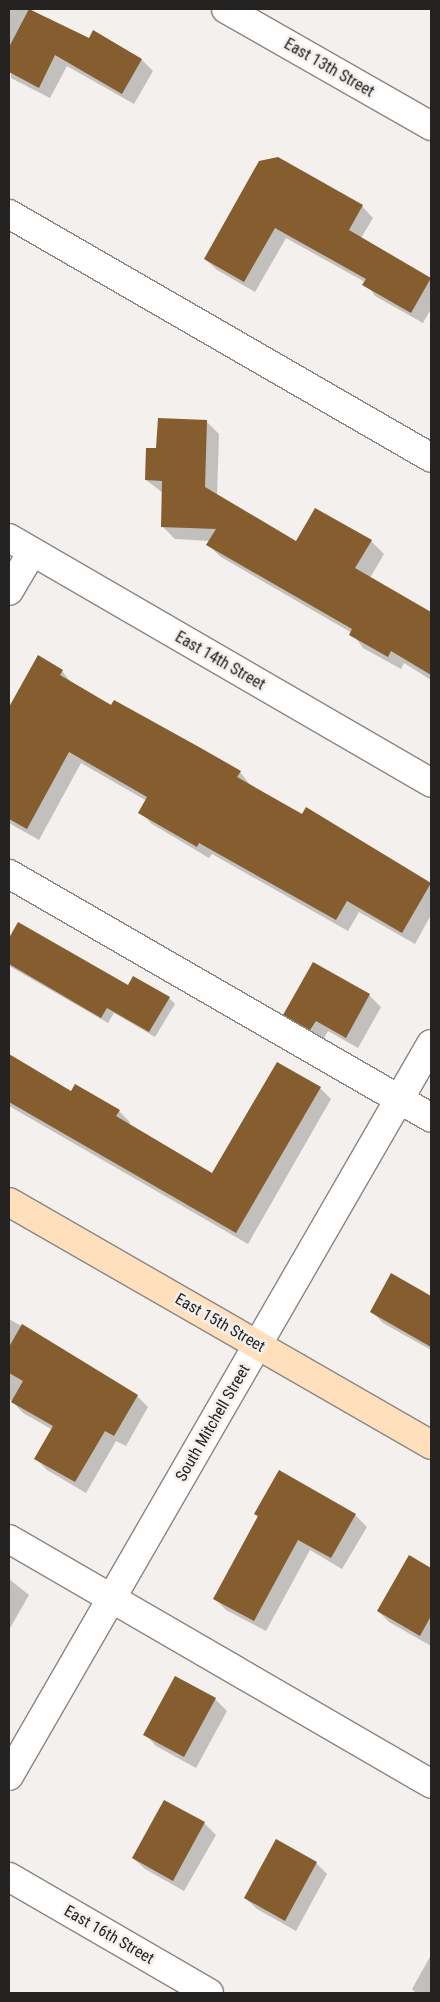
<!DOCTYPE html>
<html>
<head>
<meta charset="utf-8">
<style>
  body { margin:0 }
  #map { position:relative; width:440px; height:2002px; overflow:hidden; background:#f3f0ed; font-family:"Roboto Condensed",sans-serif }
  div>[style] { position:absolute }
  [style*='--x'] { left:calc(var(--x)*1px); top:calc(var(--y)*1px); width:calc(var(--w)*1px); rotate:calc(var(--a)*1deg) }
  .shadow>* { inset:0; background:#0003 }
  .building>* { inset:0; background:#865d2e }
  .roads { filter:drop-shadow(1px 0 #898683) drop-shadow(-1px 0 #898683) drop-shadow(0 1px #898683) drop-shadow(0 -1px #898683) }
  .minor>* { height:28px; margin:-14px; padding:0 14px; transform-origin:14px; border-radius:14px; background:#fff }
  .major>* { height:28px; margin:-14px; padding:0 14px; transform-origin:14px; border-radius:14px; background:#ffdfbc }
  span { translate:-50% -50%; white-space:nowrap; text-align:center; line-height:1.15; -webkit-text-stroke:5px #f3f0ed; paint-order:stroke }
  .street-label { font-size:16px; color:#252322 }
  .frame { position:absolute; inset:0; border:10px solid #252322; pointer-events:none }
</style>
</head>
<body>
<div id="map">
  <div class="shadow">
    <i style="clip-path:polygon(9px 9px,26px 9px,89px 40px,142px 60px,153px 71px,134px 104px,67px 66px,50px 98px,11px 78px)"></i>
    <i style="clip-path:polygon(260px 162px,362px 206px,373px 218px,361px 238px,431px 279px,431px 309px,423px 323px,375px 296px,365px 282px,286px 238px,255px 292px,217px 270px,205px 259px)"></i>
    <i style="clip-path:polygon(206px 421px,219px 434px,217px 496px,297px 543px,371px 541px,384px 554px,370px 578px,431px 620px,431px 680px,404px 663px,401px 669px,363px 648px,352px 633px,221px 557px,208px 545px,210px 541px,175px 539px,162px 526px,163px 493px,146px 480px,158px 450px)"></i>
    <i style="clip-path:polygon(62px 671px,73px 685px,240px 772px,251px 786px,430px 884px,431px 915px,415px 944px,359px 912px,348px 931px,212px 854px,209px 858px,152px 824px,140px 812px,147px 801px,81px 763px,39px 840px,9px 823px,9px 722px,14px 713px)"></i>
    <i style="clip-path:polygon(18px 924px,128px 987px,169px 998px,175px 1004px,155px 1037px,114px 1013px,108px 1023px,9px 966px,9px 940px)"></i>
    <i style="clip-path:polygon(314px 964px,369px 995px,381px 1007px,358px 1048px,328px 1031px,322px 1041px,296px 1026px,285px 1014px)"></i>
    <i style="clip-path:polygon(9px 1056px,72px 1093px,119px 1111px,130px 1122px,129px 1125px,213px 1174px,320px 1088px,331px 1099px,248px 1244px,9px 1106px)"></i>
    <i style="clip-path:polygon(392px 1275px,431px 1298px,431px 1350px,383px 1323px,371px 1311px)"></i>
    <i style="clip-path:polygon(9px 1319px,66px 1351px,76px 1360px,137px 1396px,148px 1407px,126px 1446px,116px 1441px,86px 1493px,47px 1470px,36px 1459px,53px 1430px,23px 1413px,9px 1398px)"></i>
    <i style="clip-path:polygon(255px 1514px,355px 1515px,367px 1527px,342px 1569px,310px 1550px,266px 1631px,226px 1610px,214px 1598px,259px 1518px)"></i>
    <i style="clip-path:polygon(409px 1556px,431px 1569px,431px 1646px,389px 1622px,378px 1611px)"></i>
    <i style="clip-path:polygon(9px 1579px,29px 1595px,9px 1630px)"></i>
    <i style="clip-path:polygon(176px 1678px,215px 1699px,227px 1711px,196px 1768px,156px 1746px,145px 1734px)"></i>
    <i style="clip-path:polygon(204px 1823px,216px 1835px,184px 1891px,145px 1869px,133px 1858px)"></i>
    <i style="clip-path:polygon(316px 1863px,327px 1874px,296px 1931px,257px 1909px,245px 1898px)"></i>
    <i style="clip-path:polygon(431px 1955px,431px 1993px,416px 1993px,412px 1989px)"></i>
  </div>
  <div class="building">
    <i style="clip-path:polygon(29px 9px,89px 38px,93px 30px,142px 59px,122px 94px,55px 55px,39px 88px,9px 72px,9px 47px)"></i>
    <i style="clip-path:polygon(278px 157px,363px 205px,349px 230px,431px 278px,411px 313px,362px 285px,366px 279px,275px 228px,244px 282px,204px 259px,259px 161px)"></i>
    <i style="clip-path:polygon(158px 418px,207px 420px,205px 487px,296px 541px,315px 508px,372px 540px,355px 568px,431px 612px,431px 675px,391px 651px,388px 657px,349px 635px,352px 629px,206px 545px,216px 529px,161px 527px,162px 481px,145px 480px,146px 448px,156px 448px)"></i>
    <i style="clip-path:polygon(38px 655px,63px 670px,60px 675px,111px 705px,114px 700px,199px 747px,241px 771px,237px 777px,302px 814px,306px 807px,431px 883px,402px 933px,347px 901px,336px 920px,199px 843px,197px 847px,138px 813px,147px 797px,69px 752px,27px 829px,9px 819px,9px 707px)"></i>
    <i style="clip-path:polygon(18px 922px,128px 985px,133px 976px,170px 997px,149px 1032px,107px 1008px,101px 1018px,9px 964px,9px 938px)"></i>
    <i style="clip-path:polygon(313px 962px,370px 994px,346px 1038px,316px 1021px,310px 1030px,283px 1015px)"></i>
    <i style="clip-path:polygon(9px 1054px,71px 1091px,75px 1084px,120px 1110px,116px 1116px,212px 1173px,277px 1062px,321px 1087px,236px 1233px,9px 1102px)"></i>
    <i style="clip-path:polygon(391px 1273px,431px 1296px,431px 1347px,370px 1312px)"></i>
    <i style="clip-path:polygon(22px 1324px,138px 1395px,114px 1436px,105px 1431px,75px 1482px,34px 1459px,53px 1426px,11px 1402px,23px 1381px,9px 1373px,9px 1347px)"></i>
    <i style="clip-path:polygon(279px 1470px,356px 1514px,331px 1558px,298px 1540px,254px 1621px,213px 1599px,258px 1516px,254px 1514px)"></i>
    <i style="clip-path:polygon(409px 1555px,431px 1568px,431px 1616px,420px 1636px,377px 1611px)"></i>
    <i style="clip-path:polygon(175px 1676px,216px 1698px,184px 1757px,143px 1735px)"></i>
    <i style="clip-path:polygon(164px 1800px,205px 1822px,173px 1881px,132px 1858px)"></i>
    <i style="clip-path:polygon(276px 1839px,317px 1862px,285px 1921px,244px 1898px)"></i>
  </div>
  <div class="roads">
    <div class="minor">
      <i style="--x:226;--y:9;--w:236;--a:29.7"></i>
      <i style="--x:9;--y:214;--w:487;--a:30"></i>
      <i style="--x:9;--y:538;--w:488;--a:30.1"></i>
      <i style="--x:9;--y:591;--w:45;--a:-59.5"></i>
      <i style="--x:9;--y:874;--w:487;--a:30"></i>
      <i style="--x:9;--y:1539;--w:488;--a:30.1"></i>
      <i style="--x:9;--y:1776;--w:845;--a:-60.04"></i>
      <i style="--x:9;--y:1877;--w:231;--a:30.1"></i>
    </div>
    <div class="major">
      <i style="--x:9;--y:1202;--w:487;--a:29.9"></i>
    </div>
  </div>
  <div class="street-label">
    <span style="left:329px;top:68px;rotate:30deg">East 13th Street</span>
    <span style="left:220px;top:661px;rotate:30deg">East 14th Street</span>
    <span style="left:220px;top:1323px;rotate:30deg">East 15th Street</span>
    <span style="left:213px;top:1423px;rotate:-60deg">South Mitchell Street</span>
    <span style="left:109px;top:1935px;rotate:30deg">East 16th Street</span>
  </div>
  <div class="frame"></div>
</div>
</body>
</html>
